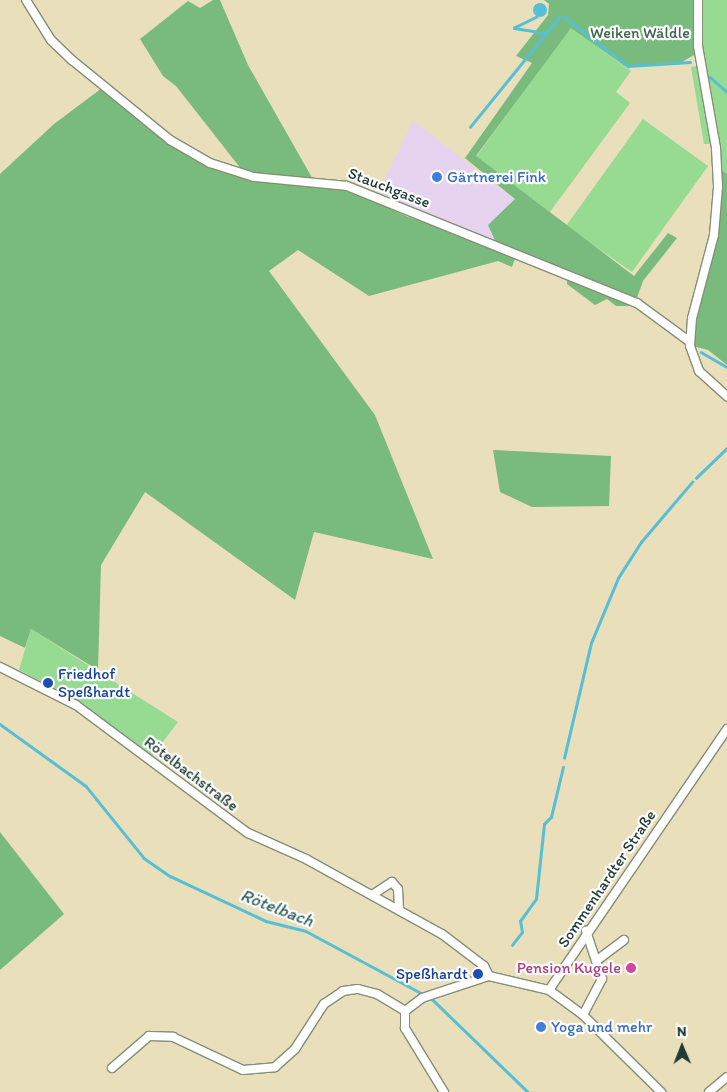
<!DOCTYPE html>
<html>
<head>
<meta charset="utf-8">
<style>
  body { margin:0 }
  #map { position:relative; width:727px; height:1092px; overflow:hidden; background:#e9dfbb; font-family:Itim,sans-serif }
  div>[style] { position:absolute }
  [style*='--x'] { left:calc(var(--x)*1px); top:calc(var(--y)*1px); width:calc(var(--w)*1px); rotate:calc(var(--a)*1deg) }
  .built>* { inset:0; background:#e6d3f0 }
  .green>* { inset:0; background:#97db92 }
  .forest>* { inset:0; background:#79bb7c }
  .water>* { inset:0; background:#57bfd4 }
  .round { border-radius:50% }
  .stream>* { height:2.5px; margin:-1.25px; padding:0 1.25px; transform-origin:1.25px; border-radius:1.25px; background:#57bfd4 }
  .roads { filter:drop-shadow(1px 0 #848e78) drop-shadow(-1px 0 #848e78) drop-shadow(0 1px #848e78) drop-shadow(0 -1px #848e78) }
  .street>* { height:8px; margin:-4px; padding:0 4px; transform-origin:4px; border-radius:4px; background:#fff }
  .dots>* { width:14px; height:14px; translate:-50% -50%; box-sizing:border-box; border:2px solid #fff; border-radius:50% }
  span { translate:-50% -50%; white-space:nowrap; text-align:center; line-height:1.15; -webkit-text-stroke:4.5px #fff; paint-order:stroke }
  .park-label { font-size:16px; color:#3d644c }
  .shop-label { font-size:16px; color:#366cbe }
  .left { translate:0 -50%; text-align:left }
  .street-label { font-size:16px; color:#1f3d34 }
  .transit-label { font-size:16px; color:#164399 }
  .right { translate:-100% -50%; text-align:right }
  .hotel-label { font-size:16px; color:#b23c85 }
  .water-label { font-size:18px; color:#306464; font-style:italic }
  .north { position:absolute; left:657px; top:1022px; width:50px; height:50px; -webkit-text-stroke:4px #fff; paint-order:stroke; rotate:359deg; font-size:14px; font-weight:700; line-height:20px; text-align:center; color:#1f3d34 }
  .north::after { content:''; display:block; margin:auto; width:18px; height:22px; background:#1f3d34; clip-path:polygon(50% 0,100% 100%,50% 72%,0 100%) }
</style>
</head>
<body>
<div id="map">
  <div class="built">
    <i style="clip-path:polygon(413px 121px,516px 200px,497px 245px,377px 195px)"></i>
  </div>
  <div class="green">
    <i style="clip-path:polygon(701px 0,727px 0,727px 174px,721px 170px,702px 57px)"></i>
    <i style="clip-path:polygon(571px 27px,631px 71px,616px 92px,630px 103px,550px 212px,476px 157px)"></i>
    <i style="clip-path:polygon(698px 66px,705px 104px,712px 144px,704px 144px,691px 67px)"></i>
    <i style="clip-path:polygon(643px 119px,708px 166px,632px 272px,566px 226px)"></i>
    <i style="clip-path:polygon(31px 629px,178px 722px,152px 756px,76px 699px,19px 670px)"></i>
  </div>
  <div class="forest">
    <i style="clip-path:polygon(213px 0,220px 0,248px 65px,315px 183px,346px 189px,408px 217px,461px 232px,495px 250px,497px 245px,488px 225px,515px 199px,465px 158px,532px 63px,516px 56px,548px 15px,549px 4px,544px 0,693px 0,694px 55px,680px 63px,625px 66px,571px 28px,476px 156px,634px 276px,668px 233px,677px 238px,643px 281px,634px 306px,616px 306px,607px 299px,595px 305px,567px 284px,567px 270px,517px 253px,512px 267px,498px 261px,369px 296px,298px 250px,269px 271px,375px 415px,433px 559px,314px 532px,295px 600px,145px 492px,101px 565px,98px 670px,31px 629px,25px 648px,0 636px,0 174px,54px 124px,102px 88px,209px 166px,249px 179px,176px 86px,163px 76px,140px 39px,188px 1px,200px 8px)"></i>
    <i style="clip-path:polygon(721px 170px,727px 174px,727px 365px,708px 350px,693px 346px,695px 318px,716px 235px)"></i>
    <i style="clip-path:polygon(493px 450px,611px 456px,609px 506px,532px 507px,500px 492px)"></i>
    <i style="clip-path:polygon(0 832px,64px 914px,0 970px)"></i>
  </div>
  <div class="water">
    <i class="round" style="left:533px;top:3px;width:14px;height:14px"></i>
  </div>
  <div class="stream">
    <i style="--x:537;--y:17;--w:25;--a:154"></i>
    <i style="--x:514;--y:28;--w:32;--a:9"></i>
    <i style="--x:564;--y:17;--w:81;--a:37.4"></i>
    <i style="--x:628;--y:66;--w:62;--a:-3.7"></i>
    <i style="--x:710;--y:77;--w:23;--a:41"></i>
    <i style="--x:470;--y:127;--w:141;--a:-51"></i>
    <i style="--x:701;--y:352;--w:30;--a:30"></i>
    <i style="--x:696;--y:478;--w:43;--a:-44.1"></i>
    <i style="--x:0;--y:724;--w:106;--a:35.8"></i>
    <i style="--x:86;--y:786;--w:92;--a:51.1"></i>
    <i style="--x:144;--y:858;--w:32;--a:35"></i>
    <i style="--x:170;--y:876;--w:106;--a:25.1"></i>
    <i style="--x:266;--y:921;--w:41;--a:14"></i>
    <i style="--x:306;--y:931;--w:135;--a:28.3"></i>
    <i style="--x:564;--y:758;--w:118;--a:-76.8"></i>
    <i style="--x:591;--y:643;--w:70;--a:-67.4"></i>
    <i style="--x:618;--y:578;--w:43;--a:-57.4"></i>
    <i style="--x:641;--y:542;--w:79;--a:-49.6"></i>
    <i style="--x:512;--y:945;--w:16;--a:-52"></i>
    <i style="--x:522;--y:932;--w:11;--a:-100"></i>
    <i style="--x:520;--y:921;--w:27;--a:-54"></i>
    <i style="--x:536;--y:899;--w:75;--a:-83.9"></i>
    <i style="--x:544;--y:824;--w:10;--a:-45"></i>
    <i style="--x:551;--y:817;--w:51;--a:-76.5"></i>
    <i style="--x:430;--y:997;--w:136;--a:44.1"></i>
  </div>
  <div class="roads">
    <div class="street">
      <i style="--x:26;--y:0;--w:47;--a:58"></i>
      <i style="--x:51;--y:40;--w:29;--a:44"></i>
      <i style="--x:72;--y:60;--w:127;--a:39.2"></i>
      <i style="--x:170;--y:140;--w:46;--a:29.9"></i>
      <i style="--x:210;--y:163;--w:46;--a:17.7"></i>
      <i style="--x:254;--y:177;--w:93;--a:5.5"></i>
      <i style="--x:347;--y:186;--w:313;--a:22"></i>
      <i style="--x:637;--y:303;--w:64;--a:36.2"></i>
      <i style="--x:698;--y:0;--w:46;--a:90"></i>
      <i style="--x:698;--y:46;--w:104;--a:80"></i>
      <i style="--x:716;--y:148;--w:39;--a:87"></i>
      <i style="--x:718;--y:187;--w:48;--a:94.8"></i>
      <i style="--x:714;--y:235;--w:86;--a:104.8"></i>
      <i style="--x:692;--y:318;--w:28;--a:94"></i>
      <i style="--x:690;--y:346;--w:27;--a:70"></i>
      <i style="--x:699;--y:371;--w:38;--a:42"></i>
      <i style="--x:0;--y:667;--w:85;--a:26.6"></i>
      <i style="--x:76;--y:705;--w:214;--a:36.7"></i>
      <i style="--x:248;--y:833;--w:64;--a:24.1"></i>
      <i style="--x:306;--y:859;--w:155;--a:28.9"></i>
      <i style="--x:442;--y:934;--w:53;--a:37.3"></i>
      <i style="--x:484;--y:966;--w:11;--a:63"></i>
      <i style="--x:372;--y:895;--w:24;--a:-33"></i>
      <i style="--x:392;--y:882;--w:9;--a:49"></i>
      <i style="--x:398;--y:889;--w:19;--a:87"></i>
      <i style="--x:596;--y:961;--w:35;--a:-37"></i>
      <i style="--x:549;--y:990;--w:316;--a:-55.7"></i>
      <i style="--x:583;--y:1015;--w:41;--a:-62.2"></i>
      <i style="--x:602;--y:979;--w:51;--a:-108.4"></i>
      <i style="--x:112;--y:1068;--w:49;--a:-40.9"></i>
      <i style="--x:149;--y:1036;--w:24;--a:2"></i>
      <i style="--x:173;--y:1037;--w:77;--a:25.2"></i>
      <i style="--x:243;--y:1070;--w:32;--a:-5"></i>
      <i style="--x:275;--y:1067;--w:27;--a:-42"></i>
      <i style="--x:295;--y:1049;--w:54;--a:-57.2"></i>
      <i style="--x:324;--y:1004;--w:23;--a:-34"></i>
      <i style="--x:343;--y:991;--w:15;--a:-8"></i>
      <i style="--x:358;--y:989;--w:20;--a:15"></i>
      <i style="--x:377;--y:994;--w:33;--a:31"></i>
      <i style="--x:444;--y:1092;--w:75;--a:-121.4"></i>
      <i style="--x:405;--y:1028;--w:17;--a:-90"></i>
      <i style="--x:405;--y:1011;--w:21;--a:-37"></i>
      <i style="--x:422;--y:998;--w:71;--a:-18.2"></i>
      <i style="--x:489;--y:976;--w:62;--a:13.1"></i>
      <i style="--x:549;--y:990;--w:42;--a:36.3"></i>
      <i style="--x:583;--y:1015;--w:110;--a:44.6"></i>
      <i style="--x:709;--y:1092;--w:23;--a:-40"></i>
    </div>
  </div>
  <div class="dots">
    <i style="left:437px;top:177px;background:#3f7fe0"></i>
    <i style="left:48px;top:683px;background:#1a4fb4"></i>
    <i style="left:631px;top:968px;background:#d1479c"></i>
    <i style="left:478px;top:974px;background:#1a4fb4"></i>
    <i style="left:541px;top:1027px;background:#3f7fe0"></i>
  </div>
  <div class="park-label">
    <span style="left:640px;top:33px">Weiken Wäldle</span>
  </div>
  <div class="shop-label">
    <span class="left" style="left:447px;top:177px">Gärtnerei Fink</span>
    <span class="left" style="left:551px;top:1027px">Yoga und mehr</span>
  </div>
  <div class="street-label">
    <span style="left:389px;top:188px;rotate:21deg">Stauchgasse</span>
    <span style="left:191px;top:774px;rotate:37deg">Rötelbachstraße</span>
    <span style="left:607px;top:879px;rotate:-56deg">Sommenhardter Straße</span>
  </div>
  <div class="transit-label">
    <span class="left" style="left:58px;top:683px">Friedhof<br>Speßhardt</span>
    <span class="right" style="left:468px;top:974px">Speßhardt</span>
  </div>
  <div class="hotel-label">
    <span class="right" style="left:621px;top:968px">Pension Kugele</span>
  </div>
  <div class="water-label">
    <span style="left:277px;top:908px;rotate:21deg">Rötelbach</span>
  </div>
  <div class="north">N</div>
</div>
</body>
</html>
